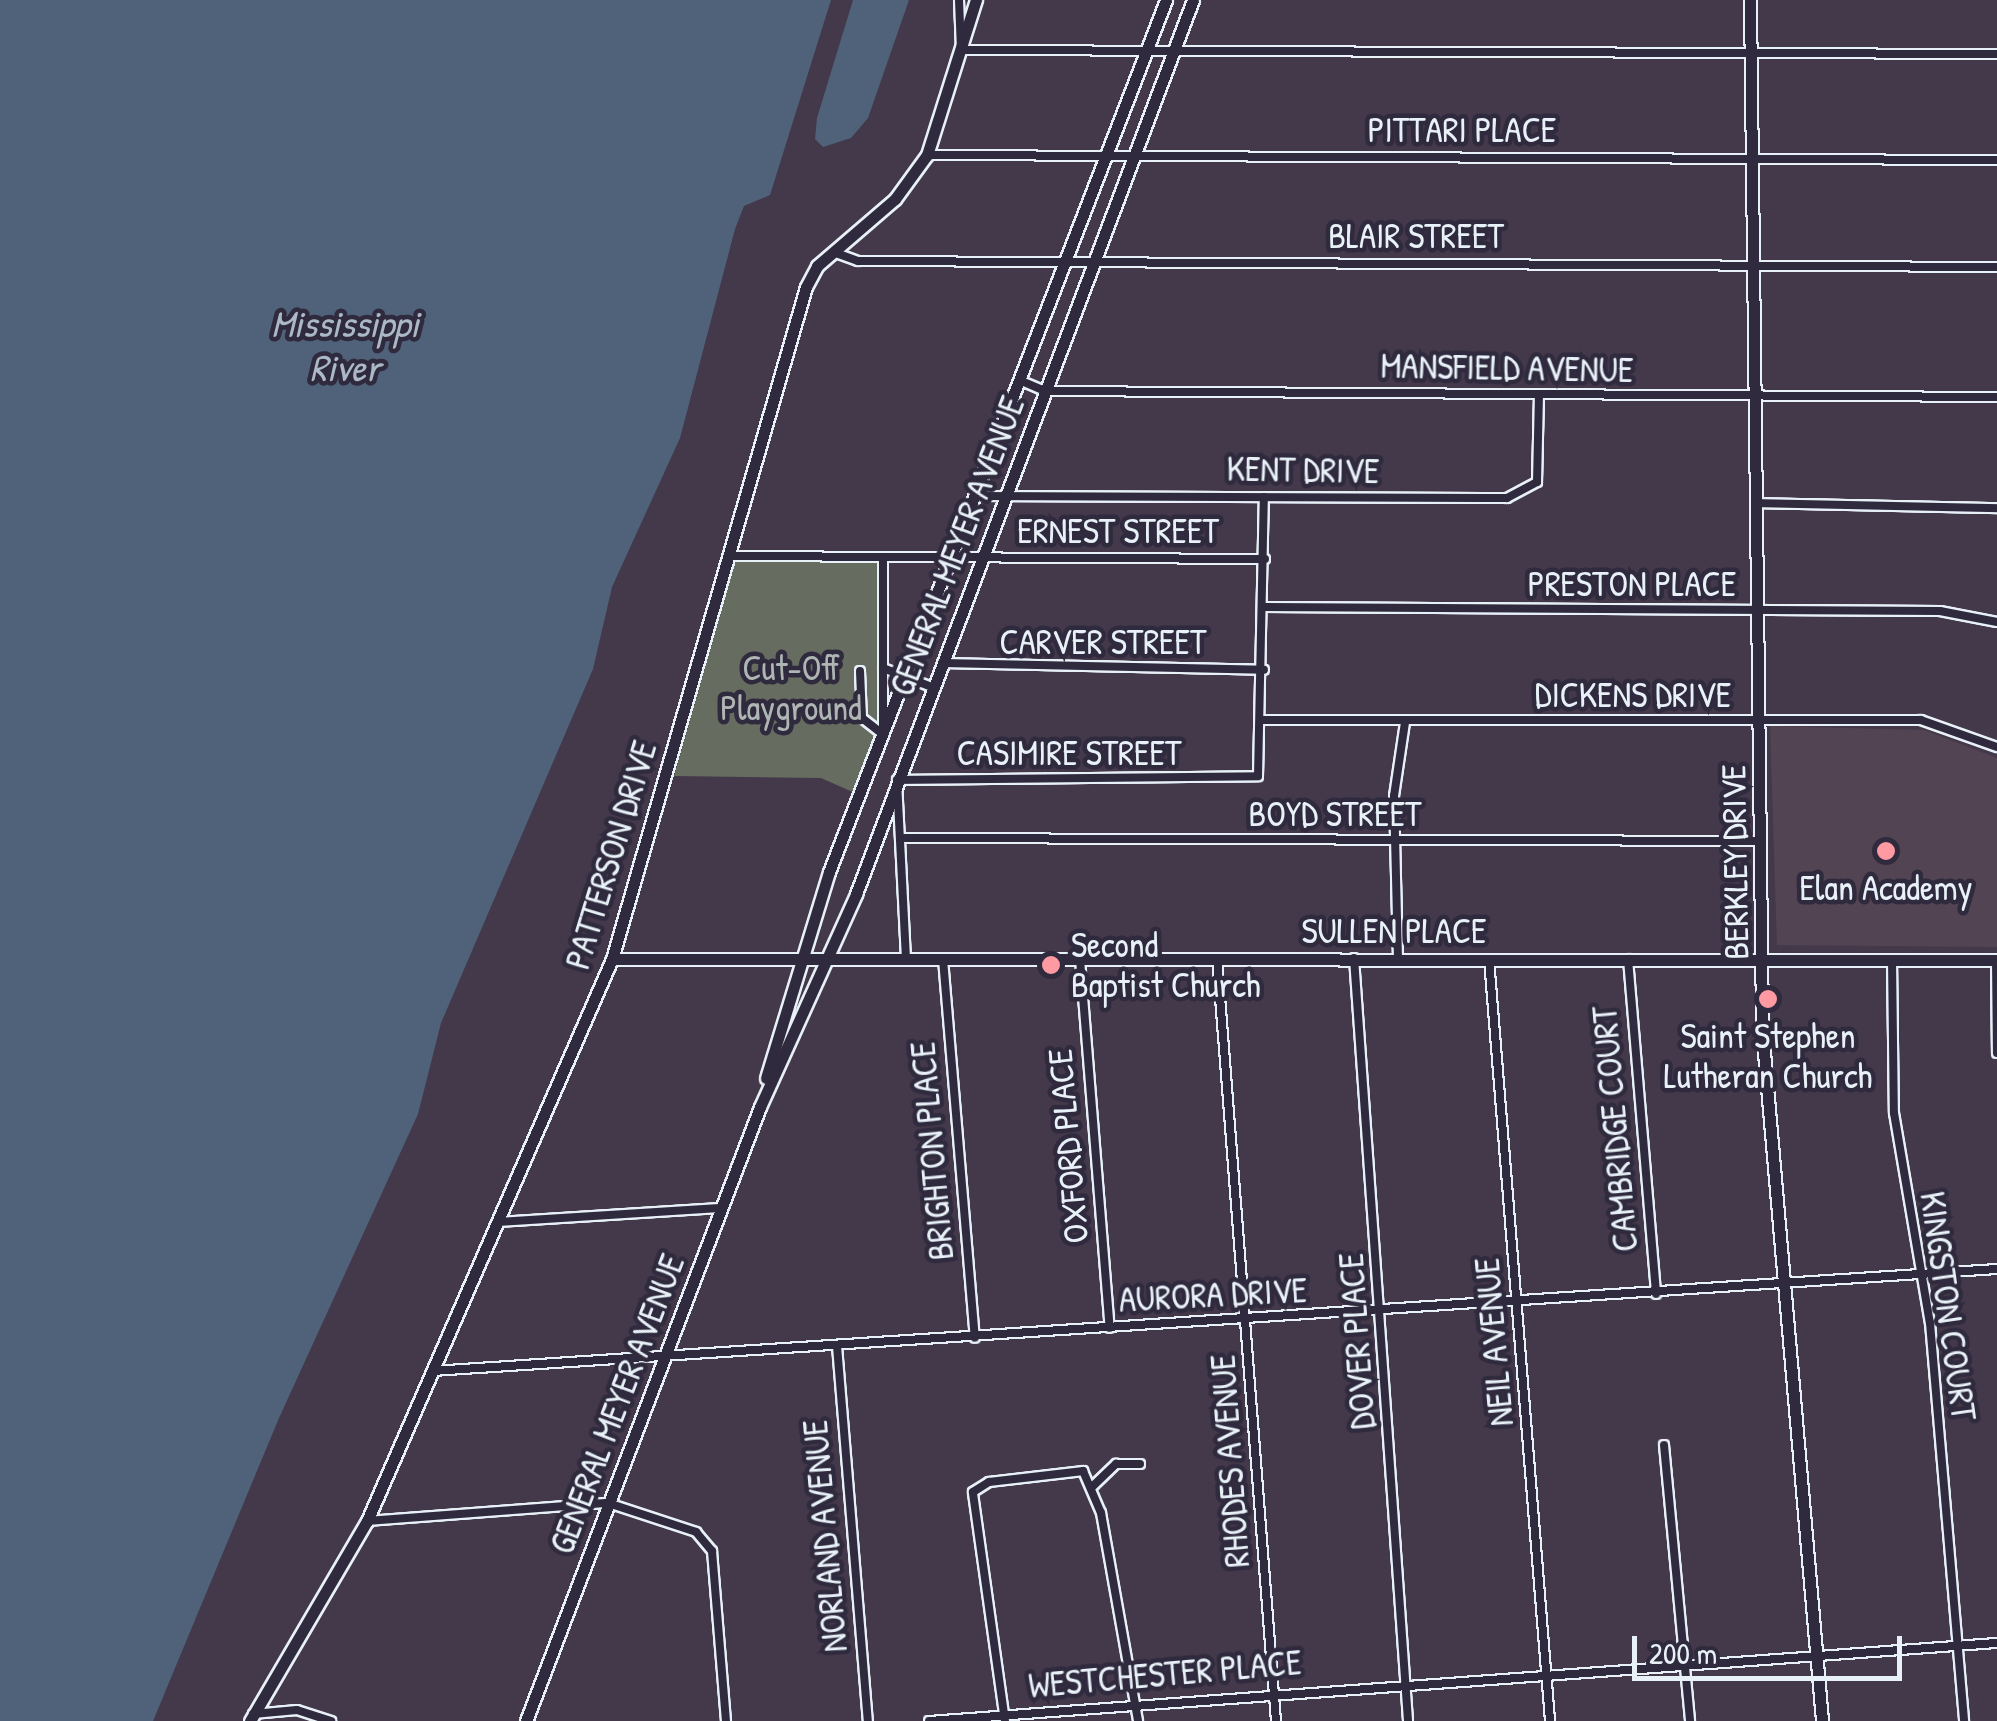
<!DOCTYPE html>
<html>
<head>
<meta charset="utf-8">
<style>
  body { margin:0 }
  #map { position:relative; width:1997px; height:1721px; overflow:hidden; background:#44394a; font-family:"Patrick Hand",sans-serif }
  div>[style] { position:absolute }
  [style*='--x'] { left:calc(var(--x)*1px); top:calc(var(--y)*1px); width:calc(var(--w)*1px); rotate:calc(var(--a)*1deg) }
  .built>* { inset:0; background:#534453 }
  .green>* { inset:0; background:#666c5f }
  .water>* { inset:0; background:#4f627a }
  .roads { filter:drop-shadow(2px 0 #e8f1f8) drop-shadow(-2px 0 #e8f1f8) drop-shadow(0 2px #e8f1f8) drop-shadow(0 -2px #e8f1f8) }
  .street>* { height:8px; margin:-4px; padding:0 4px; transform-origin:4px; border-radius:4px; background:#2f2a3d }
  .secondary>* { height:11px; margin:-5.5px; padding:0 5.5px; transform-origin:5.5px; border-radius:5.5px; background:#2f2a3d }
  .dots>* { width:28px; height:28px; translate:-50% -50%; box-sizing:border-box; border:5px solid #2f2a3d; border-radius:50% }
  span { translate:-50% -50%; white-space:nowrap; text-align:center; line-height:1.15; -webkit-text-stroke:9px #2f2a3d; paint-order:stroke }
  .street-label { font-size:35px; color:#e8f1f8 }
  .park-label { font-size:35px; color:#aeb5b3 }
  .poi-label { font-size:35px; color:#e8f1f8 }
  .left { translate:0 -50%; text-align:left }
  .water-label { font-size:38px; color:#abb8c6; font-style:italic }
  .scale { position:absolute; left:1632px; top:1636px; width:270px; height:45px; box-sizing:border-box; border:5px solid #e8f1f8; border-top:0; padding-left:12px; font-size:30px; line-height:35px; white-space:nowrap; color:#e8f1f8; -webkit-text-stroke:8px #2f2a3d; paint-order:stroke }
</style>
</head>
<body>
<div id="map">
  <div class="built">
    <i style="clip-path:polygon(1770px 726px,1924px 730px,1997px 758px,1997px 947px,1777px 945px)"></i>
  </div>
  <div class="green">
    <i style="clip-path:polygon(736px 559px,880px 560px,878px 725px,855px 793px,821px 778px,674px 776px)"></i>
  </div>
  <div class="water">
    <i style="clip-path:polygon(0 0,831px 0,770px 195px,744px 206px,735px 229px,680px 438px,612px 587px,593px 669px,441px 1023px,418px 1114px,279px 1418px,153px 1721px,0 1721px)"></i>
    <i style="clip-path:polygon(853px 0,909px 0,868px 118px,851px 138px,823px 147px,815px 139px,817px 118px)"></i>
  </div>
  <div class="roads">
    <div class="street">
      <i style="--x:959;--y:0;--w:50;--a:87.7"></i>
      <i style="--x:961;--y:50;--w:1036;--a:0.22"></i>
      <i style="--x:927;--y:155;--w:1070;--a:0.27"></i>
      <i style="--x:836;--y:253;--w:23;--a:20"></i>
      <i style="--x:858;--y:261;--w:1139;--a:0.3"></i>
      <i style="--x:1019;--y:380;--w:28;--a:23"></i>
      <i style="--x:1045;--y:391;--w:952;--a:0.36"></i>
      <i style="--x:975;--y:496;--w:532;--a:0.22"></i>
      <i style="--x:1507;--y:498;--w:34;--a:-28"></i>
      <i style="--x:1537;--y:482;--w:87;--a:-88.7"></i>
      <i style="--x:1756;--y:503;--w:241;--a:1.2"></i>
      <i style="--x:731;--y:556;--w:534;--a:0.32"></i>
      <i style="--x:883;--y:557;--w:173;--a:90"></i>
      <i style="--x:1265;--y:607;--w:675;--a:0.34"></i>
      <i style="--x:1940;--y:611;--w:58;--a:10.9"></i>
      <i style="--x:942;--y:663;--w:322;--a:1.2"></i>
      <i style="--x:883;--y:668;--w:53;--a:21.2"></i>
      <i style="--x:860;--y:671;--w:47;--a:87.6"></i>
      <i style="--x:862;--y:718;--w:28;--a:38"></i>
      <i style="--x:1263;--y:720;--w:658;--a:0"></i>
      <i style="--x:1921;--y:720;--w:81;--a:19.6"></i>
      <i style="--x:905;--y:838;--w:856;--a:0.2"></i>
      <i style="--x:1217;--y:958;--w:765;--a:85.58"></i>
      <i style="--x:1354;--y:958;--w:765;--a:85.95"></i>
      <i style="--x:906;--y:959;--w:179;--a:-92.9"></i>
      <i style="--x:897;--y:780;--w:361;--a:-0.6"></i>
      <i style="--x:1258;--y:776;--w:279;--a:-88.8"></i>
      <i style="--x:943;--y:959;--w:380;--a:85.2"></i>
      <i style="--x:1080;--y:959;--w:370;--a:85.4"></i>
      <i style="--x:1398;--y:959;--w:163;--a:-91.4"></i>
      <i style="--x:1394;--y:796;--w:75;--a:-81.5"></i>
      <i style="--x:1489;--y:959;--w:764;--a:85.42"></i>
      <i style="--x:1628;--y:959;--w:336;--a:85.2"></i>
      <i style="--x:1892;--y:959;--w:154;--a:89.3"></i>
      <i style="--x:1894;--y:1113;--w:213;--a:80.3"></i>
      <i style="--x:1930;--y:1323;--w:399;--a:85.1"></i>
      <i style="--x:1996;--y:960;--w:93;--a:89.4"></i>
      <i style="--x:498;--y:1222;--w:222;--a:-3.6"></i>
      <i style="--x:837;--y:1346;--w:376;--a:85.3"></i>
      <i style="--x:432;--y:1371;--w:1568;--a:-3.73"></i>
      <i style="--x:1664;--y:1445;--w:277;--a:84.6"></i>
      <i style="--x:1093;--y:1486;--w:32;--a:-44"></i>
      <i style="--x:1116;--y:1464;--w:24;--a:0"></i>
      <i style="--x:367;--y:1521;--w:242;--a:-4.3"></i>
      <i style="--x:608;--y:1503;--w:93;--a:18.2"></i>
      <i style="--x:696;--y:1532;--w:25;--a:50"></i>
      <i style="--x:712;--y:1551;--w:171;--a:85.3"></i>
      <i style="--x:253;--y:1714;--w:44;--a:-5.2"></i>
      <i style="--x:297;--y:1710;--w:36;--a:18"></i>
      <i style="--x:929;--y:1721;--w:1071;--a:-4.18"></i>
      <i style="--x:1005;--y:1721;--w:231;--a:-98"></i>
      <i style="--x:973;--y:1492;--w:19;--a:-32"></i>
      <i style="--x:989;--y:1482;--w:95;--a:-6.7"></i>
      <i style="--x:1083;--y:1471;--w:46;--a:66.8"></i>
      <i style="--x:1101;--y:1513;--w:211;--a:79.9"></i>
    </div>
    <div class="secondary">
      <i style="--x:1750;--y:0;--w:1029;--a:89.33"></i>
      <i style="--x:1762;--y:1029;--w:695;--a:85.04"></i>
      <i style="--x:612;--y:959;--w:1385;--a:0.04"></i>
      <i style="--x:766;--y:1078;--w:215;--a:-73"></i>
      <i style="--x:829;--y:872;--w:935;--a:-68.87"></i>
      <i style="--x:250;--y:1721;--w:232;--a:-59.7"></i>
      <i style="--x:367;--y:1521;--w:613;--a:-66.45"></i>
      <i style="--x:612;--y:959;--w:699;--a:-73.9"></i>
      <i style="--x:806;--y:287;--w:24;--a:-62"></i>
      <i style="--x:817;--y:266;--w:103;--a:-40.7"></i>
      <i style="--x:895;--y:199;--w:54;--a:-54"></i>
      <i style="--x:927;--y:155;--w:163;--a:-72.5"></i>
      <i style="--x:526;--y:1721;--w:657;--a:-69.14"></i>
      <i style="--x:760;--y:1107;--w:234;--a:-65.7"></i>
      <i style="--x:856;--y:894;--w:955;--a:-69.35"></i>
    </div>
  </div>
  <div class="dots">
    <i style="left:1886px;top:851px;background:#ff9aa2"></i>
    <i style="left:1051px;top:965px;background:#ff9aa2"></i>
    <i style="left:1768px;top:999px;background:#ff9aa2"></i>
  </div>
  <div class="street-label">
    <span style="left:1462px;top:130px">PITTARI PLACE</span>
    <span style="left:1416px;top:236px">BLAIR STREET</span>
    <span style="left:1507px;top:368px;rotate:1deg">MANSFIELD AVENUE</span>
    <span style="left:1303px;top:470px;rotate:1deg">KENT DRIVE</span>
    <span style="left:1118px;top:531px">ERNEST STREET</span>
    <span style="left:957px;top:546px;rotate:-69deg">GENERAL MEYER AVENUE</span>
    <span style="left:1632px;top:584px">PRESTON PLACE</span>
    <span style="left:1103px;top:642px">CARVER STREET</span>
    <span style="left:1633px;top:695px">DICKENS DRIVE</span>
    <span style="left:1069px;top:753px">CASIMIRE STREET</span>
    <span style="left:1335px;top:814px">BOYD STREET</span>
    <span style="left:611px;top:855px;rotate:-73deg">PATTERSON DRIVE</span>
    <span style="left:1735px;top:862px;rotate:-91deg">BERKLEY DRIVE</span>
    <span style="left:1394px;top:931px">SULLEN PLACE</span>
    <span style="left:1615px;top:1129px;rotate:-95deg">CAMBRIDGE COURT</span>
    <span style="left:1068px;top:1146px;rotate:-95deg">OXFORD PLACE</span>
    <span style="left:932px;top:1151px;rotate:-95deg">BRIGHTON PLACE</span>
    <span style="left:1213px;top:1295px;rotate:-3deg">AURORA DRIVE</span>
    <span style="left:1948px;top:1306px;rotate:82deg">KINGSTON COURT</span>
    <span style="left:1357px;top:1341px;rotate:-94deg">DOVER PLACE</span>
    <span style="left:1494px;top:1342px;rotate:-95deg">NEIL AVENUE</span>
    <span style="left:617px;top:1404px;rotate:-69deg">GENERAL MEYER AVENUE</span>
    <span style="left:1230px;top:1461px;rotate:-94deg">RHODES AVENUE</span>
    <span style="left:825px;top:1536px;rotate:-95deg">NORLAND AVENUE</span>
    <span style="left:1165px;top:1674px;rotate:-5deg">WESTCHESTER PLACE</span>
  </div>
  <div class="park-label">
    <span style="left:791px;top:688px">Cut-Off<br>Playground</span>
  </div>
  <div class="poi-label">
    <span style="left:1886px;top:888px">Elan Academy</span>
    <span class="left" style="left:1071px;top:965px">Second<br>Baptist Church</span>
    <span style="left:1768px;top:1056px">Saint Stephen<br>Lutheran Church</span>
  </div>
  <div class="water-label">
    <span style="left:345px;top:346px">Mississippi<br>River</span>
  </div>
  <div class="scale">200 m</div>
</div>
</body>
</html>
